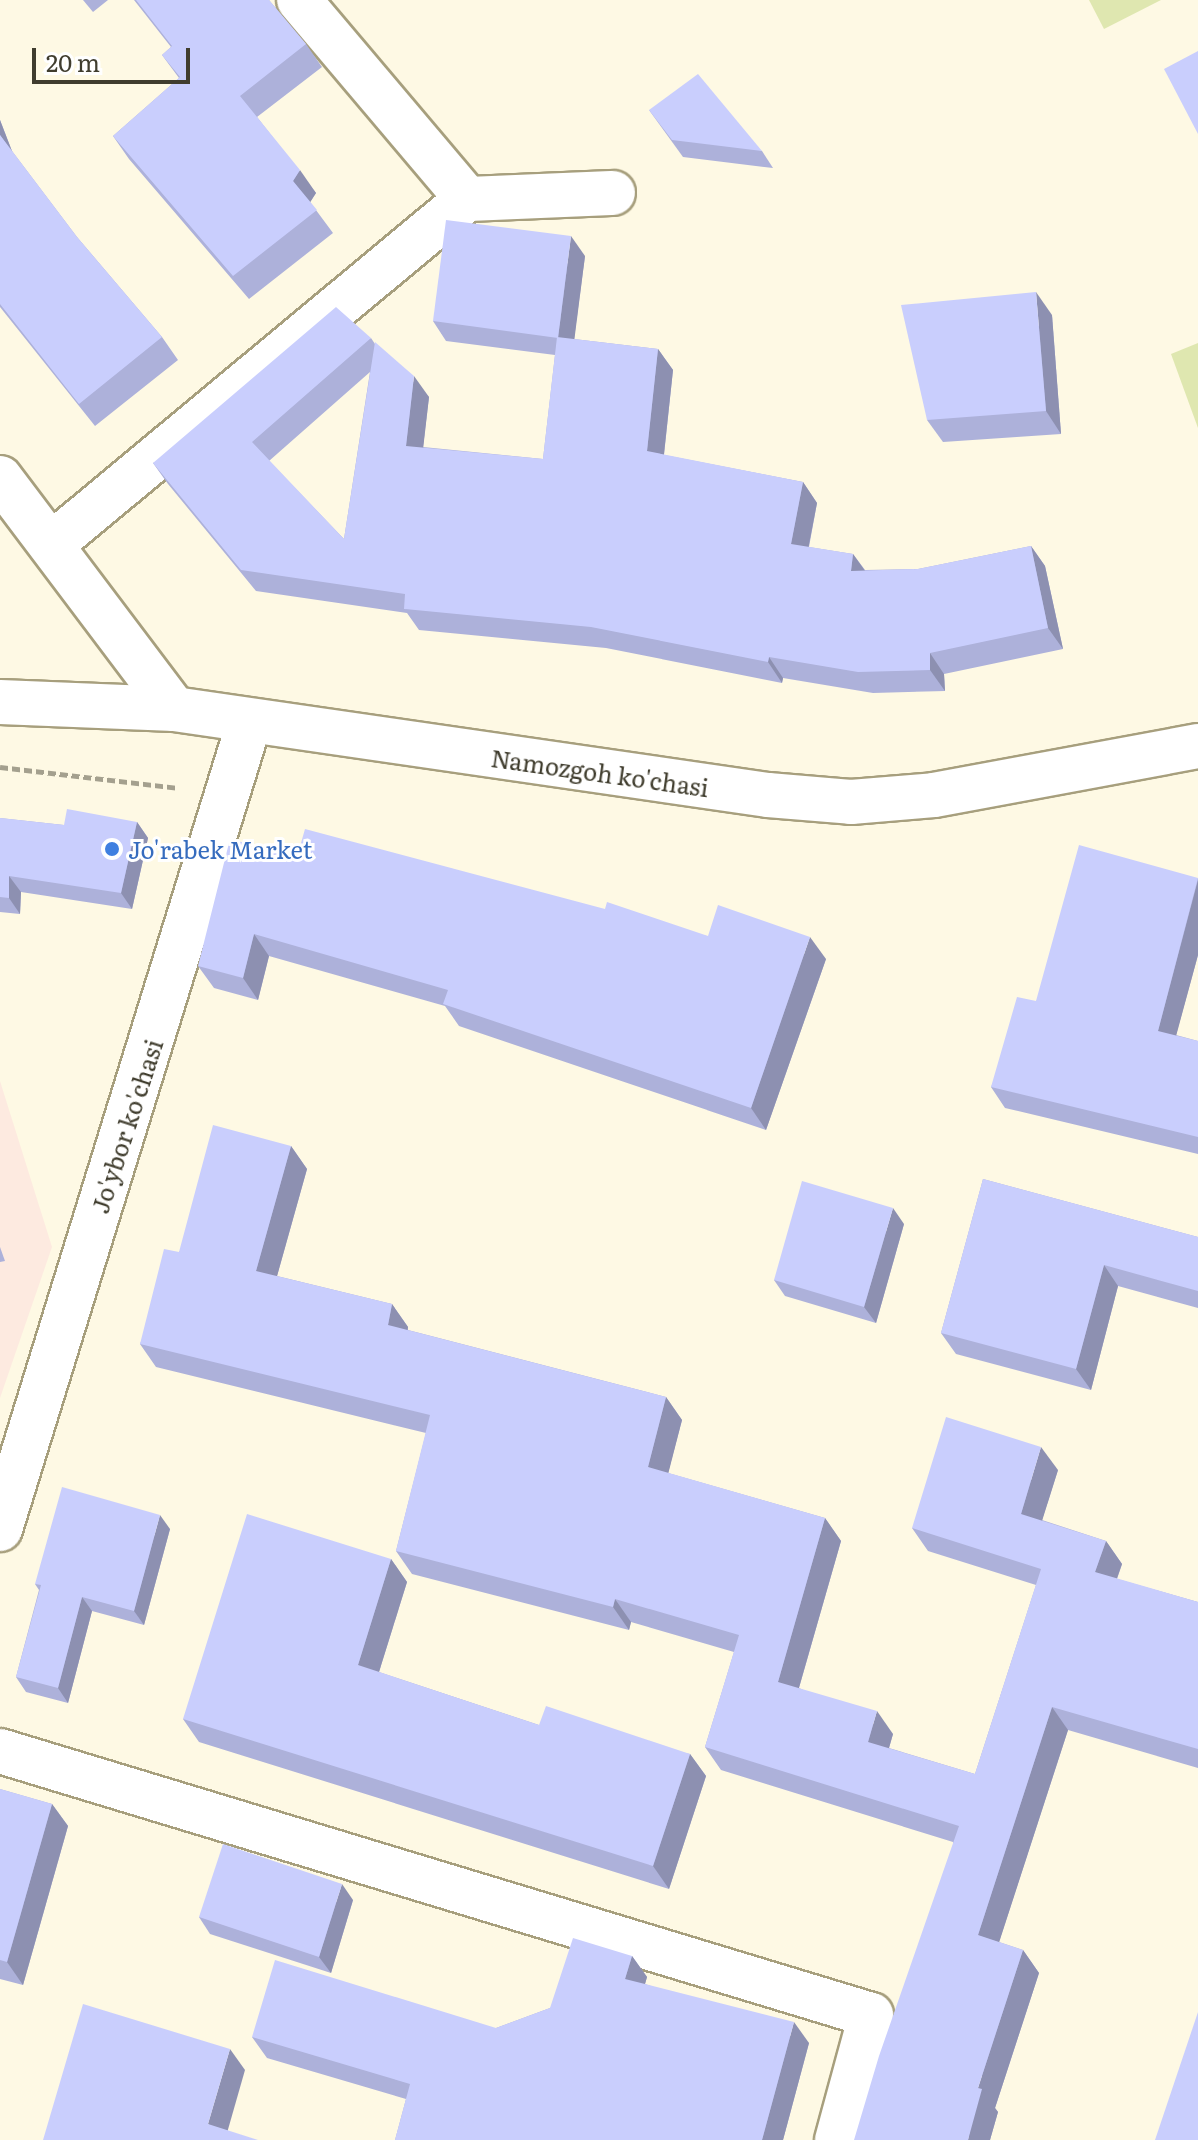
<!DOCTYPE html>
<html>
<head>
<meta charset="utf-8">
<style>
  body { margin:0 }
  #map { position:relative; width:1198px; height:2140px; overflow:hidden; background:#fef9e4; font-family:Literata,serif }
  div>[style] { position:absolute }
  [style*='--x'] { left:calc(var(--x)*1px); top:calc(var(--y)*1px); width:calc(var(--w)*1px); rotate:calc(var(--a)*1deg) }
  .education>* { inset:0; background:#fdeae0 }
  .green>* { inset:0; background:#dfe7b0 }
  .path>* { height:5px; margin-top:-2.5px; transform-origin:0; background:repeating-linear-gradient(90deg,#a4a08e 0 8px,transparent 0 12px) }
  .roads { filter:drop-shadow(2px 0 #a79f7d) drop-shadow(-2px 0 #a79f7d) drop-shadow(0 2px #a79f7d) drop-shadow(0 -2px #a79f7d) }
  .minor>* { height:44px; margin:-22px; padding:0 22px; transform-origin:22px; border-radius:22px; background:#fff }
  .wall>* { inset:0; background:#adb1da }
  .shaded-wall>* { inset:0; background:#8d90b1 }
  .building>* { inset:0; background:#c9cefd }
  .dots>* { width:22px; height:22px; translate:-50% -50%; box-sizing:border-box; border:4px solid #fff; border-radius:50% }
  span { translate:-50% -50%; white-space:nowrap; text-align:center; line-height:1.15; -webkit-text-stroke:6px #fff; paint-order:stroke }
  .street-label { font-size:24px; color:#403d2e }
  .shop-label { font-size:24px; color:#366cbe }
  .left { translate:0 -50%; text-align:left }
  .scale { position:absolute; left:32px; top:48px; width:158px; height:36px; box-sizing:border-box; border:4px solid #403d2e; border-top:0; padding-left:10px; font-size:24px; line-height:28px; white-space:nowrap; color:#403d2e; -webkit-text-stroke:6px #fff; paint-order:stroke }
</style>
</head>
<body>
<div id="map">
  <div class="education">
    <i style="clip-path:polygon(0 1081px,52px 1247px,0 1398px)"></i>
  </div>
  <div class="green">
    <i style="clip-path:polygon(1089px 0,1161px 0,1104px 29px)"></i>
    <i style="clip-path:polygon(1198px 343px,1198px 428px,1171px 354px)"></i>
  </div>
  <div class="path">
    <i style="--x:0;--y:767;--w:179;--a:6.7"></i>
  </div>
  <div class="roads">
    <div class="minor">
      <i style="--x:299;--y:0;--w:260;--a:49.8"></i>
      <i style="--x:467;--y:199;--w:146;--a:-2.4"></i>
      <i style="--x:0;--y:478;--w:289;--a:53"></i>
      <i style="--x:52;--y:544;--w:540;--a:-39.74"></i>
      <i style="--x:0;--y:702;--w:174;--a:2.3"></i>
      <i style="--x:174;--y:709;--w:600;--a:8.24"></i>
      <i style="--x:768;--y:795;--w:83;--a:4.8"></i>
      <i style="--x:851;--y:802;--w:83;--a:-4.8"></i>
      <i style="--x:934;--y:795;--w:269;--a:-10.5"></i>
      <i style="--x:0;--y:1529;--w:844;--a:-72.83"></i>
      <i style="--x:0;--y:1751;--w:910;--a:16.86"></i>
      <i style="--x:871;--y:2015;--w:130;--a:105.2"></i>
    </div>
  </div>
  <div class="wall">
    <i style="clip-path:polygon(83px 0,108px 0,93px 12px)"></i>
    <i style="clip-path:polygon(134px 0,269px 0,306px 44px,322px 67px,257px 117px,316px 193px,310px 202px,333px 233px,249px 299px,129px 159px,113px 136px,179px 78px,162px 55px,171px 47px)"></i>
    <i style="clip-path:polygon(649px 110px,762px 151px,773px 168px,683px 157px)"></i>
    <i style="clip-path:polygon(0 120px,12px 151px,77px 237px,162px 337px,178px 360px,95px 426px,0 307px)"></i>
    <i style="clip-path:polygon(evenodd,585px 256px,574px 339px,658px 349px,673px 370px,664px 455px,803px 482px,817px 503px,809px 547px,853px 554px,865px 570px,918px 569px,1031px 546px,1045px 566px,1063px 649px,944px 674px,945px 691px,873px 693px,783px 678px,782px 683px,606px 648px,419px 630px,407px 613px,256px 591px,168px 484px,153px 463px,371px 338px,375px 344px,429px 397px,423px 447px,543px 459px,555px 355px,446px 341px,433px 321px,585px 256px,370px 372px,344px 539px,269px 461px,370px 372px)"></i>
    <i style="clip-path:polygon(1052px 315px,1061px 434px,943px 442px,927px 420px)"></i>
    <i style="clip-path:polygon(0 818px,64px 825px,137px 822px,148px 838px,132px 909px,21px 892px,20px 914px,0 912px)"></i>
    <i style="clip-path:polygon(297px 857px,826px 959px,766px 1130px,459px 1026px,445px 1006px,269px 956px,258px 1000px,214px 988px,198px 966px)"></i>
    <i style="clip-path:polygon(1198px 878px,1198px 955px,1176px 1035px,1198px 1041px,1198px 1154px,1005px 1108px,991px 1087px,1036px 1001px)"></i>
    <i style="clip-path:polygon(291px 1146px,307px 1169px,277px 1276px,392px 1304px,408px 1327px,408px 1330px,666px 1397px,682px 1420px,668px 1473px,825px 1518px,841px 1541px,799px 1688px,893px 1734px,889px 1748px,975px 1774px,1036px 1585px,928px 1551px,912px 1528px,1058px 1470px,1042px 1520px,1106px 1541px,1122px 1564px,1117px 1579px,1198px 1602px,1198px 1768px,1068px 1730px,999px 1942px,1023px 1950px,1039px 1973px,995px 2108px,998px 2112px,990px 2140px,953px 1842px,721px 1770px,705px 1747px,734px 1652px,631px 1622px,629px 1630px,412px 1574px,396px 1551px,426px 1433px,156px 1367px,140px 1344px,179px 1252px)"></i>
    <i style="clip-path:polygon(983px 1179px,1198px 1237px,1198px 1308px,1118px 1286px,1091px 1390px,956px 1354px,941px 1333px)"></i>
    <i style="clip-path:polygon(904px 1224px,876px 1323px,785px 1296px,774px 1280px)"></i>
    <i style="clip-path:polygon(0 1247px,5px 1261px,0 1262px)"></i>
    <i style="clip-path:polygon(170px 1529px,144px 1625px,92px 1611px,68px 1703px,26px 1692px,16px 1677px,39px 1590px,35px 1584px)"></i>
    <i style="clip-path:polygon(391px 1559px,407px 1582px,379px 1672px,539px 1725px,690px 1754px,706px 1776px,669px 1889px,199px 1742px,183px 1719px)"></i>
    <i style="clip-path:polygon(0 1789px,52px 1804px,68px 1826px,23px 1985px,0 1979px)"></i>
    <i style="clip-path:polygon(353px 1900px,331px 1973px,210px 1934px,199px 1917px)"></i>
    <i style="clip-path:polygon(632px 1956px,647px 1977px,645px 1984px,809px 2043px,783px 2140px,395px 2140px,406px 2099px,267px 2058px,252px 2037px,496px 2028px,550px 2008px)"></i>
  </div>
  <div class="shaded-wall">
    <i style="clip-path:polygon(0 120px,13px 154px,0 135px)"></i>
    <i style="clip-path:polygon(300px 170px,316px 193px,309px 204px,293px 181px)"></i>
    <i style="clip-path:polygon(571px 236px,585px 256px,572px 358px,558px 338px)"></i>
    <i style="clip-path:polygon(1036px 292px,1052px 315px,1061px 434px,1046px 411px)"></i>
    <i style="clip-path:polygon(658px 349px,673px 370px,662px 472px,647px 451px)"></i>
    <i style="clip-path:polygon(414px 376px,429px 397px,421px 467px,406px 446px)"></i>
    <i style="clip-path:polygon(803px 482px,817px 503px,805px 565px,791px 544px)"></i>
    <i style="clip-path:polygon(1031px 546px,1045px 566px,1063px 649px,1048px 628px)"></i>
    <i style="clip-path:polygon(853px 554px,868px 575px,851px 571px)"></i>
    <i style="clip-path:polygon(930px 653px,944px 674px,945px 691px,930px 670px)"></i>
    <i style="clip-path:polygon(769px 657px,783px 678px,782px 683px,768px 662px)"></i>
    <i style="clip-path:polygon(137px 822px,148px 838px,132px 909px,121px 893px)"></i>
    <i style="clip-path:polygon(9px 876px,21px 892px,20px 914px,9px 898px)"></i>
    <i style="clip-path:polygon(1198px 880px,1198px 955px,1172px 1051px,1158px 1031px)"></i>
    <i style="clip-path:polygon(254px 934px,269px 956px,258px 1000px,243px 978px)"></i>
    <i style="clip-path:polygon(810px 937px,826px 959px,766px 1130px,751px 1108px)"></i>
    <i style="clip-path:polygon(291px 1146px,307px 1169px,272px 1294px,256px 1271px)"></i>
    <i style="clip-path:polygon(893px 1208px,904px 1224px,876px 1323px,864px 1307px)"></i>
    <i style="clip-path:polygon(1104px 1265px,1118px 1286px,1091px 1390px,1076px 1369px)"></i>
    <i style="clip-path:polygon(392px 1304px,408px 1327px,404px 1348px,388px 1325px)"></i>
    <i style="clip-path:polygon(666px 1397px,682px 1420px,664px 1490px,648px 1467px)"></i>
    <i style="clip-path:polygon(1041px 1447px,1058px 1470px,1037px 1537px,1021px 1514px)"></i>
    <i style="clip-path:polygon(160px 1515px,170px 1529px,144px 1625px,134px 1611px)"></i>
    <i style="clip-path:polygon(825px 1518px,841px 1541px,794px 1705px,778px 1682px)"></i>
    <i style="clip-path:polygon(1106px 1541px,1122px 1564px,1111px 1595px,1095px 1572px)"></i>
    <i style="clip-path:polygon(391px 1559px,407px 1582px,374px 1688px,358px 1665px)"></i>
    <i style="clip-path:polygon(82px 1597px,92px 1611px,68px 1703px,58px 1688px)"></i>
    <i style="clip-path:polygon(615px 1599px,631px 1622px,629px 1630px,613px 1607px)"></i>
    <i style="clip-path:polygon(1052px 1707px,1068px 1730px,994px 1958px,978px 1935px)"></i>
    <i style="clip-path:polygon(877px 1711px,893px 1734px,884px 1765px,868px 1742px)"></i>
    <i style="clip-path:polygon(690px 1754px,706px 1776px,669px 1889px,653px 1866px)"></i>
    <i style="clip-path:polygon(52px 1804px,68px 1826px,23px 1985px,7px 1962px)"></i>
    <i style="clip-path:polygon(342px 1884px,353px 1900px,331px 1973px,319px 1957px)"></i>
    <i style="clip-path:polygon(1023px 1950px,1039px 1973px,995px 2108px,998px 2112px,990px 2140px,968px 2140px,978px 2088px)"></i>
    <i style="clip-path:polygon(632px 1956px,647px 1977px,640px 2001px,625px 1979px)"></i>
    <i style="clip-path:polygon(794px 2022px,809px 2043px,783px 2140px,762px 2140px)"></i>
    <i style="clip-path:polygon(230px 2049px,245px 2070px,225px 2140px,208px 2124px)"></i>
  </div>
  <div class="building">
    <i style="clip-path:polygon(136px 0,269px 0,306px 44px,240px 96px,300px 170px,293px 181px,317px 210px,233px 276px,113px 136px,180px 77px,162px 55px,172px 46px)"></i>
    <i style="clip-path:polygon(1198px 51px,1198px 134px,1164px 69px)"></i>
    <i style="clip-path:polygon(698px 74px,762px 151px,672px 140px,649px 110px)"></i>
    <i style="clip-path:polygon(0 135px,77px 237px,162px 337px,79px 404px,0 304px)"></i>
    <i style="clip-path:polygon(446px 220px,571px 236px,558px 338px,433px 321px)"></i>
    <i style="clip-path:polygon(1036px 292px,1046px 411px,927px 420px,901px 305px)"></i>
    <i style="clip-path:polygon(336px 307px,371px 338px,252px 442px,344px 539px,375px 342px,414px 376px,406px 446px,543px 459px,557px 337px,658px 349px,647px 451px,803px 482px,791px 544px,853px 554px,851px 571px,918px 569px,1031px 546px,1048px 628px,930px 653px,930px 670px,858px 672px,769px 657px,768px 662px,591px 627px,404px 609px,405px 594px,241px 570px,153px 463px)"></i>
    <i style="clip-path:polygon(67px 809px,137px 822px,121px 893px,9px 876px,9px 898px,0 897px,0 818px,64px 825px)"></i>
    <i style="clip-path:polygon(305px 829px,605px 909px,607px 902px,708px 936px,718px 905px,810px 937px,751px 1108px,443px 1004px,448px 990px,254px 934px,243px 978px,198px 966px,230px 839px,297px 857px)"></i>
    <i style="clip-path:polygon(1079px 845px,1198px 878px,1158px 1031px,1198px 1041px,1198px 1137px,991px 1087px,1017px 997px,1036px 1001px)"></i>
    <i style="clip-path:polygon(213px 1125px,291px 1146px,256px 1271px,392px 1304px,388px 1325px,666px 1397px,648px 1467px,825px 1518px,778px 1682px,877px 1711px,868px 1742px,975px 1774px,1041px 1569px,912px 1528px,946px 1417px,1041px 1447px,1021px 1514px,1106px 1541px,1095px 1572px,1198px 1602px,1198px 1749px,1052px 1707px,978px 1935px,1023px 1950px,978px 2088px,982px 2089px,968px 2140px,854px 2140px,879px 2056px,959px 1826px,705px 1747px,739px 1635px,615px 1599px,613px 1607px,396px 1551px,430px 1415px,140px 1344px,164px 1249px,179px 1252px)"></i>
    <i style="clip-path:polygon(983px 1179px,1198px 1237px,1198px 1291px,1104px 1265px,1076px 1369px,941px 1333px)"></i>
    <i style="clip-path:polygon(802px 1181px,893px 1208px,864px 1307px,774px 1280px)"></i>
    <i style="clip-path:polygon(62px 1487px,160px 1515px,134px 1611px,82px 1597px,58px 1688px,16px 1677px,41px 1585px,35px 1584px)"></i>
    <i style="clip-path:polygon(247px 1514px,391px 1559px,358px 1665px,539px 1725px,546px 1706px,690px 1754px,653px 1866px,183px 1719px)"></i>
    <i style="clip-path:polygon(0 1789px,52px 1804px,7px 1962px,0 1960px)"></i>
    <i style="clip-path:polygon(223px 1844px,342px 1884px,319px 1957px,199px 1917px)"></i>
    <i style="clip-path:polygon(573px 1938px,632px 1956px,625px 1979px,794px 2022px,762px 2140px,395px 2140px,410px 2084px,252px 2037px,275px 1960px,496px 2028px,550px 2008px)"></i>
    <i style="clip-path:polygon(83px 2004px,230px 2049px,208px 2124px,258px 2140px,43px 2140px)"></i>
    <i style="clip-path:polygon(1198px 2012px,1198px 2140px,1155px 2140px)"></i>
  </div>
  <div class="dots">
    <i style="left:112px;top:849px;background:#3f7fe0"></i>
  </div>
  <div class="street-label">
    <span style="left:600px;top:772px;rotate:8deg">Namozgoh ko'chasi</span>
    <span style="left:126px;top:1126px;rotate:-72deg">Jo'ybor ko'chasi</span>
  </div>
  <div class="shop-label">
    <span class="left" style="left:128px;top:849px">Jo'rabek Market</span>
  </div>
  <div class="scale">20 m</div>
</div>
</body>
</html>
